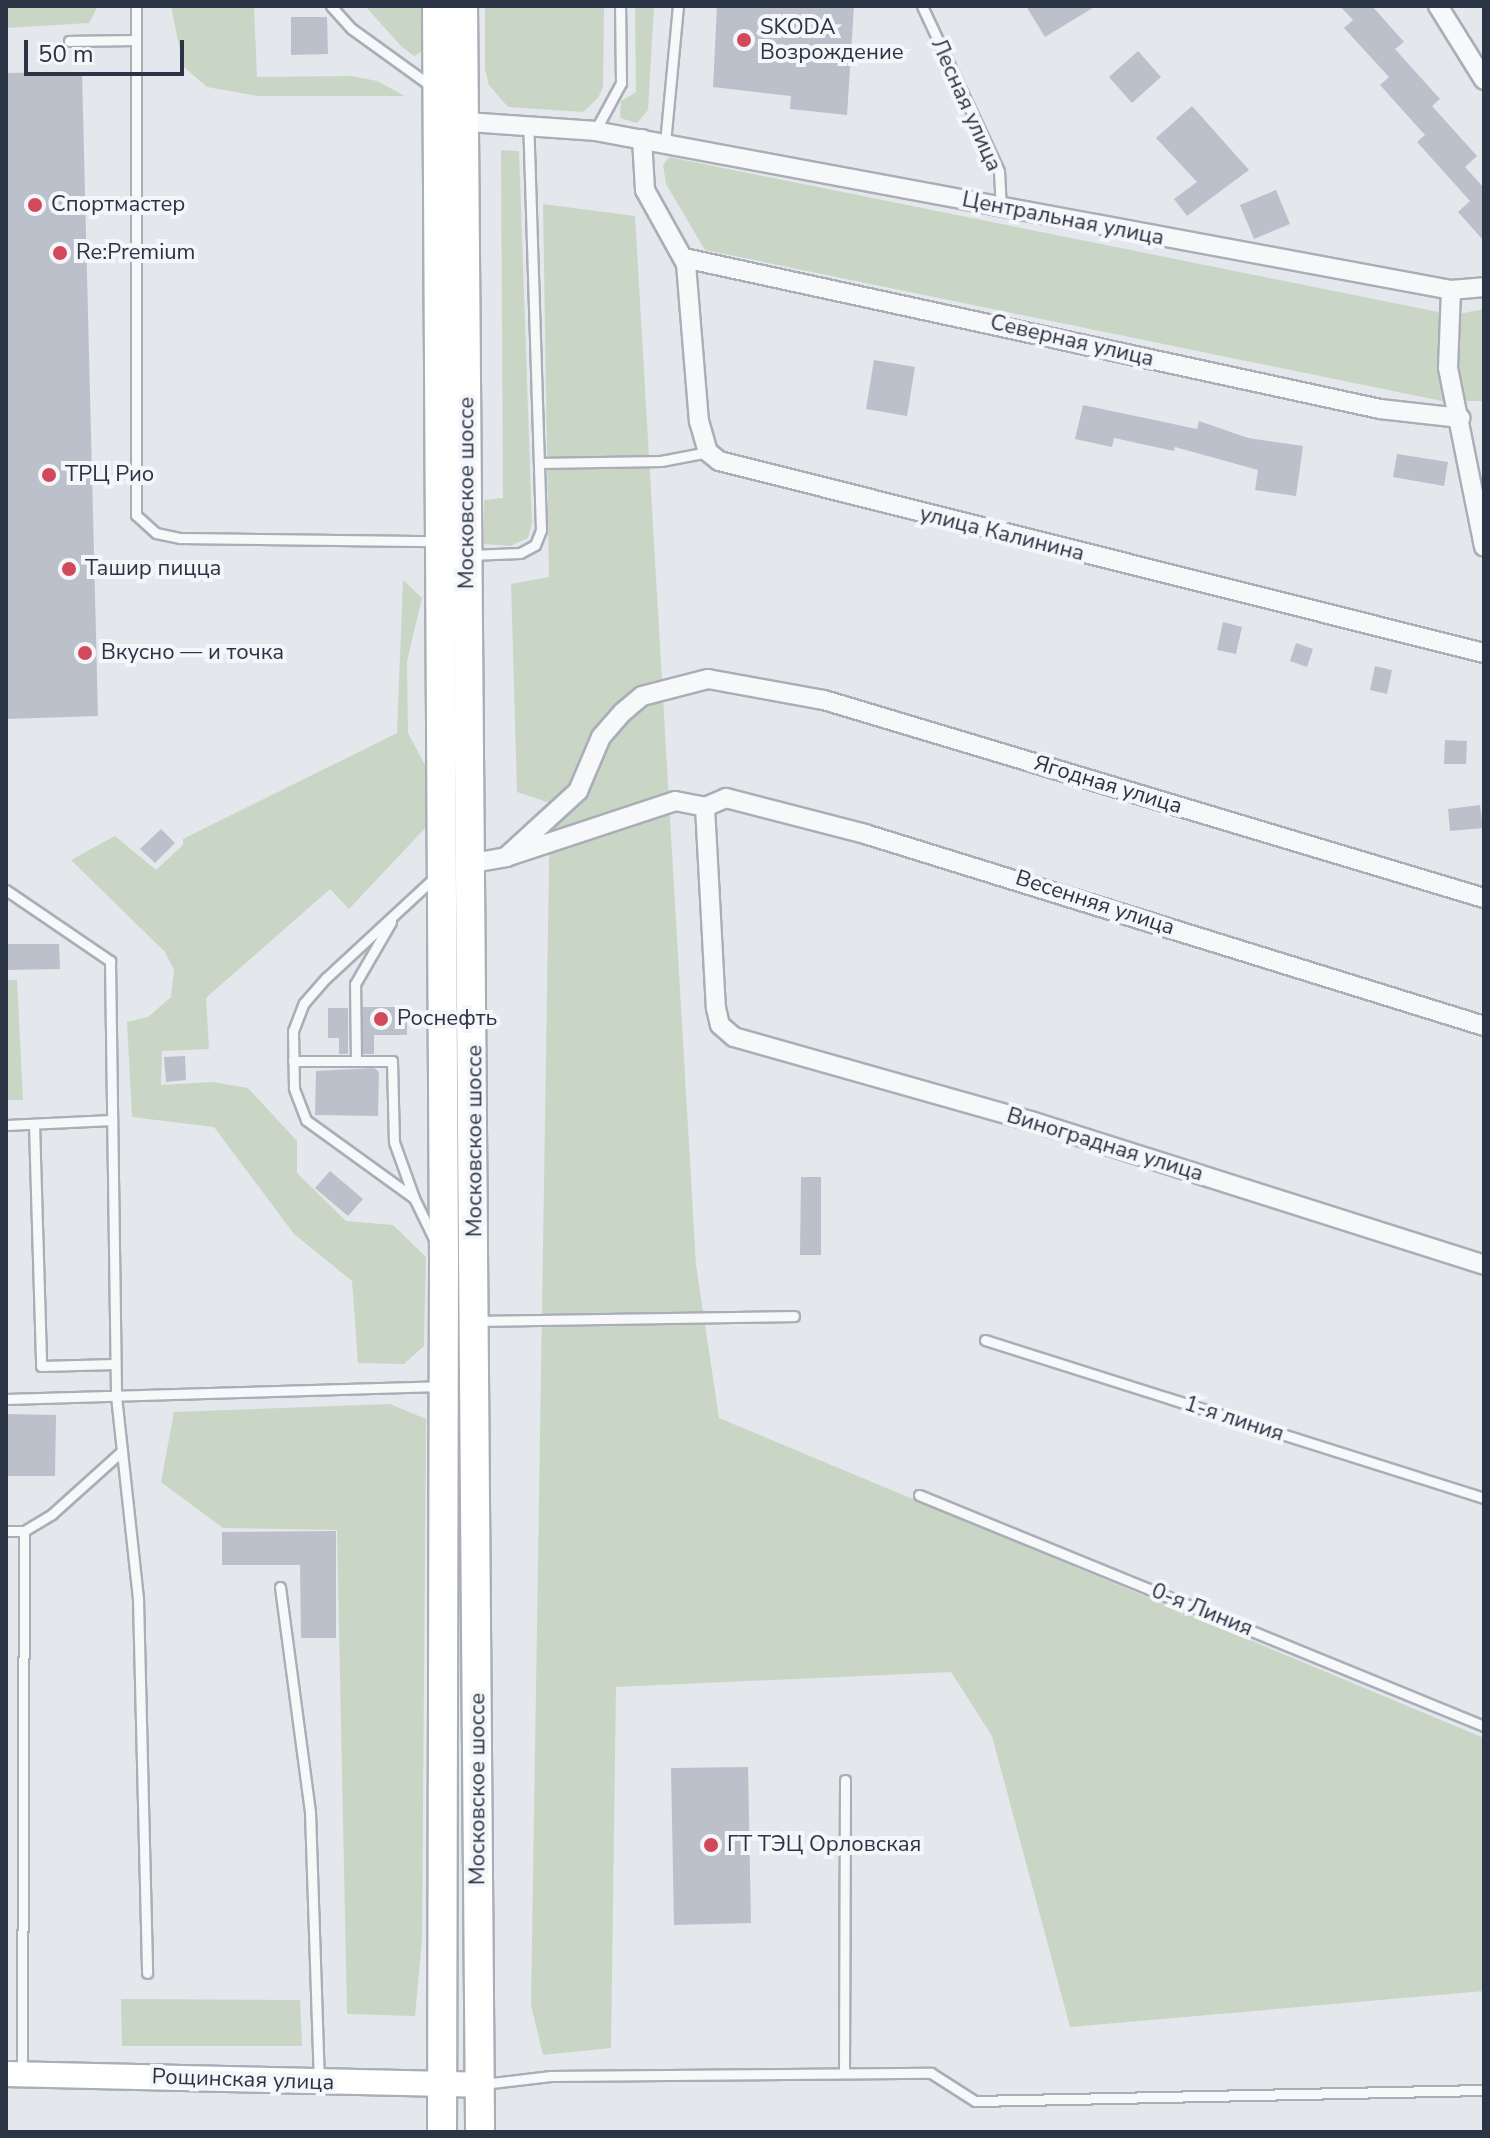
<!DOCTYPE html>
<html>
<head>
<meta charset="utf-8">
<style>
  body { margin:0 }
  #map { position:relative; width:1490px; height:2138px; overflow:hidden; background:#e4e7ec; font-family:"Nunito Sans",sans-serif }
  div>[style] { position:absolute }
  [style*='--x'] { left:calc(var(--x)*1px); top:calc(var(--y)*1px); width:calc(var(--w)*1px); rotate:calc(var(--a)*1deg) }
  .green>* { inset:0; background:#c9d6c5 }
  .building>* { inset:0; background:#bbc0ca }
  .roads { filter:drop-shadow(2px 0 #a9aeb7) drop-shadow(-2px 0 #a9aeb7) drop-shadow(0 2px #a9aeb7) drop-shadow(0 -2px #a9aeb7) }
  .service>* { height:9px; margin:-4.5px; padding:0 4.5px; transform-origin:4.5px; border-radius:4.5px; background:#f7f8fa }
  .minor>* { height:18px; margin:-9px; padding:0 9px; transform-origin:9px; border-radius:9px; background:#f7f8fa }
  .secondary>* { height:24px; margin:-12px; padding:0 12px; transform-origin:12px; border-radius:12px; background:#fff }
  .primary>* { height:28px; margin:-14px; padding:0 14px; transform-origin:14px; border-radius:14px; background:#fff }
  .dots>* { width:22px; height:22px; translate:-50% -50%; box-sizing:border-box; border:4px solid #f4f6f9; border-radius:50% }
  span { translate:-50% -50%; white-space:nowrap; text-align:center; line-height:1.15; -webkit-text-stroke:8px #f4f6f9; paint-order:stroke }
  .poi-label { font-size:22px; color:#2b3445 }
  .left { translate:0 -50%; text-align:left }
  .street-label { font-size:22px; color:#2b3445 }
  .frame { position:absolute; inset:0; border:8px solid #2b3445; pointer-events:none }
  .scale { position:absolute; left:24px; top:40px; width:160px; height:36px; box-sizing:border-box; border:4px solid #2b3445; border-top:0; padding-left:10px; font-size:24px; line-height:28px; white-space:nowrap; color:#2b3445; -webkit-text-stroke:6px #f4f6f9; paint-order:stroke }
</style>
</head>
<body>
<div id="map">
  <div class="green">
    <i style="clip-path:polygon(6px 6px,98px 6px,89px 23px,6px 28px)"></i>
    <i style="clip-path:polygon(171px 6px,254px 6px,257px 77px,351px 76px,377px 81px,405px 96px,258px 96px,207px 87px,183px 66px)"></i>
    <i style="clip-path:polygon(365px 6px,424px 6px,424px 50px,414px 56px,402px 47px)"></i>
    <i style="clip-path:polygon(485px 6px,604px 6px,603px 87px,598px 98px,583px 112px,508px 107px,489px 85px,485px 69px)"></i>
    <i style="clip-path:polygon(635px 6px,654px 6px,648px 110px,637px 123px,620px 118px,621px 101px,636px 92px)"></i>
    <i style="clip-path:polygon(501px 150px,519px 151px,532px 523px,528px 538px,510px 546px,484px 544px,484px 500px,503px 498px)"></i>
    <i style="clip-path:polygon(669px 157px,1453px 315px,1484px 309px,1484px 401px,1442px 401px,705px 250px,666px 184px,663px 165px)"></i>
    <i style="clip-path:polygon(543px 204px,635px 216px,696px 1265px,719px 1418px,1484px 1738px,1484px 1991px,1070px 2027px,992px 1736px,951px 1672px,616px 1687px,611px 2048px,543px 2055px,531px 2005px,550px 803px,517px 792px,511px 584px,549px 577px)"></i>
    <i style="clip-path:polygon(403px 580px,422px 598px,407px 661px,408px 733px,425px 765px,430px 823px,349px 909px,330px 889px,206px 998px,209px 1049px,162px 1051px,161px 1085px,212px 1082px,248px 1088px,297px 1141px,297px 1173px,346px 1221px,393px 1225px,426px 1257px,424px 1346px,404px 1364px,358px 1363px,352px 1281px,294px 1234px,214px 1127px,132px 1117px,127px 1022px,148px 1017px,171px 997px,174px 970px,165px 952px,71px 860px,115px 836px,156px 870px,183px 845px,183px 839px,397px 733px)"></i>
    <i style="clip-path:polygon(6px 980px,17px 980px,23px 1100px,6px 1100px)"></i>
    <i style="clip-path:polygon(390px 1404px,426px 1419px,422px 1940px,415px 2016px,347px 2014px,337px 1530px,223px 1528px,161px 1482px,174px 1412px)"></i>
    <i style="clip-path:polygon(121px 1999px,300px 2000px,302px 2046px,122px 2046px)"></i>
  </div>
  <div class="building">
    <i style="clip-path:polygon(717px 6px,854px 6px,847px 115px,790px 109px,791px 96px,713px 87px)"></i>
    <i style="clip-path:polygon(1026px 6px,1096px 6px,1045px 37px)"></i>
    <i style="clip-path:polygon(1340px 6px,1372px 6px,1404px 42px,1395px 49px,1440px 99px,1432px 106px,1477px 156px,1465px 167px,1484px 188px,1484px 241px,1458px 212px,1470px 201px,1417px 142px,1425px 135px,1380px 85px,1389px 77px,1344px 28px,1353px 20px)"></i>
    <i style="clip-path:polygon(291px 17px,327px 17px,328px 54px,291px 55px)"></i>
    <i style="clip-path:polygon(1138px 51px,1161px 77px,1132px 103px,1109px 77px)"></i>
    <i style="clip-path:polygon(82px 72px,98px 716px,6px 719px,6px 73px)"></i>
    <i style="clip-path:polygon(1192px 106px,1249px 170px,1187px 216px,1174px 199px,1197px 182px,1156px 138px)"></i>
    <i style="clip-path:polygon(1276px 190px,1290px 224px,1254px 239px,1240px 205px)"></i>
    <i style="clip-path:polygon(874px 360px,915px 367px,907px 416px,866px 409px)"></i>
    <i style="clip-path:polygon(1083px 405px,1197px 429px,1199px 421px,1248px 438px,1303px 446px,1296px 496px,1255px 490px,1258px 470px,1175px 447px,1174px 451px,1114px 438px,1112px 447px,1075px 439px)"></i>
    <i style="clip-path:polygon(1397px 454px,1448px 462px,1444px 486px,1393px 477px)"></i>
    <i style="clip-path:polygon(1223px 622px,1242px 627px,1236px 654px,1217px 650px)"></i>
    <i style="clip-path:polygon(1296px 643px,1313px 649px,1307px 667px,1290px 661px)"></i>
    <i style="clip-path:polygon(1375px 666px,1392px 670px,1387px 694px,1370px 690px)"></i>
    <i style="clip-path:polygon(1445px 740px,1467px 741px,1466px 764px,1444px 764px)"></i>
    <i style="clip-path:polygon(1480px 805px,1483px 828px,1450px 831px,1448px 809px)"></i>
    <i style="clip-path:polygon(161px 829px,175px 843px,155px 863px,140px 849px)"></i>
    <i style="clip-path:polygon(6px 944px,59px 944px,60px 969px,6px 970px)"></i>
    <i style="clip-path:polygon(363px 1007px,407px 1007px,407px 1035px,374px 1035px,374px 1054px,363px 1054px)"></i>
    <i style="clip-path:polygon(328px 1008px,348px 1008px,348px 1054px,339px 1054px,339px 1038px,328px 1038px)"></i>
    <i style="clip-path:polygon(185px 1056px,186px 1080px,166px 1082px,164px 1057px)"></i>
    <i style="clip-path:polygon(374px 1068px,379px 1072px,378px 1116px,315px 1115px,316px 1071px)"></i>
    <i style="clip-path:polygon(330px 1171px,363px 1199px,348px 1216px,315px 1188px)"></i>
    <i style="clip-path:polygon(801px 1177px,821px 1177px,821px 1255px,800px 1255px)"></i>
    <i style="clip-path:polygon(6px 1414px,56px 1415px,55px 1476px,6px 1476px)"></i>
    <i style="clip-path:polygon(336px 1531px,336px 1638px,301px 1638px,300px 1565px,222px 1565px,222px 1532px)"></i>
    <i style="clip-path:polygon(748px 1767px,751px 1923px,674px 1925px,671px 1768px)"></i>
  </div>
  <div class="roads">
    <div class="service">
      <i style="--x:136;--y:6;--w:509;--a:90"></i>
      <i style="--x:136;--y:515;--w:27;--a:42"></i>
      <i style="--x:156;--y:533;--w:25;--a:12"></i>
      <i style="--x:180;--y:538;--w:256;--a:0.7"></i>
      <i style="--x:331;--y:6;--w:31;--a:48"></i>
      <i style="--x:352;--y:29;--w:97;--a:35.8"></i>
      <i style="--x:922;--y:6;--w:182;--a:65"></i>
      <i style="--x:999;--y:171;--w:35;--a:87"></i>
      <i style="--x:69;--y:41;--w:63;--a:-0.9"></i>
      <i style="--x:595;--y:131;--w:55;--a:-61.6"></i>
      <i style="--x:621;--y:83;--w:77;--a:-90.7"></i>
      <i style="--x:665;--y:143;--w:138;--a:-84.6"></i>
      <i style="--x:539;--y:463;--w:122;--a:-0.9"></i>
      <i style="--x:661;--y:461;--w:48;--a:-10.8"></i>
      <i style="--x:469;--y:555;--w:51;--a:-2.2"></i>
      <i style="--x:520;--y:553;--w:17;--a:-28"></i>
      <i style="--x:535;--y:545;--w:16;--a:-68"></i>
      <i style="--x:541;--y:530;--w:404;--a:-91.8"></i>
      <i style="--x:6;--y:890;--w:126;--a:34.3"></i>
      <i style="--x:110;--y:961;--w:435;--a:89.2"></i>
      <i style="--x:116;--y:1396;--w:204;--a:83.8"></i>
      <i style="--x:138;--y:1599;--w:374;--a:88.6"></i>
      <i style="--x:293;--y:1061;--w:99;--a:0"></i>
      <i style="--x:392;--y:1061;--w:81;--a:88.6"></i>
      <i style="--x:394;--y:1142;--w:59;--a:70.3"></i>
      <i style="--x:356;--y:1061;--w:77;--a:-90.7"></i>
      <i style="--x:355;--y:984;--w:72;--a:-59.9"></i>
      <i style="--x:34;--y:1124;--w:242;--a:88.3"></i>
      <i style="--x:41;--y:1366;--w:74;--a:-1.5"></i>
      <i style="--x:6;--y:1125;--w:106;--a:-2.7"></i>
      <i style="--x:435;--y:1241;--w:48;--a:-116"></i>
      <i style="--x:414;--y:1198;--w:133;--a:-144.2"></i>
      <i style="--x:306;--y:1120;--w:34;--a:-111"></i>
      <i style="--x:294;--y:1088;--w:57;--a:-91"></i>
      <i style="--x:293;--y:1031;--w:30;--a:-69"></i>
      <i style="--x:304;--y:1003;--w:33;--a:-49"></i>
      <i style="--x:326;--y:978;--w:149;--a:-42.8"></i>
      <i style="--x:478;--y:1321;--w:316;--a:-0.9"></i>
      <i style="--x:985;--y:1340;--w:523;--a:17.57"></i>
      <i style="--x:6;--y:1399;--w:434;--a:-1.7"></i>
      <i style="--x:919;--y:1495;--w:610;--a:22.24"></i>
      <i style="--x:6;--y:1531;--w:18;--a:0"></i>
      <i style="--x:24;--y:1531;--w:33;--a:-31"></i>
      <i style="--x:52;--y:1514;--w:94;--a:-42"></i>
      <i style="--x:280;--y:1587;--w:227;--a:82.4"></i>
      <i style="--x:310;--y:1812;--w:266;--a:88.1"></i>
      <i style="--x:844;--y:2073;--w:293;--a:-89.8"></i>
      <i style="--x:22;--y:2074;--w:543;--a:-89.79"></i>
      <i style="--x:483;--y:2084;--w:68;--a:-6.7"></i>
      <i style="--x:551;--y:2076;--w:380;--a:-0.5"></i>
      <i style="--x:931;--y:2073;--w:52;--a:32.5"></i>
      <i style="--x:975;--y:2101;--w:509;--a:-1.24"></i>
    </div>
    <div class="minor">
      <i style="--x:1438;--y:6;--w:87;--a:58.1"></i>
      <i style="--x:453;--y:121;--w:142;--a:4"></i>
      <i style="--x:595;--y:131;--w:871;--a:10.52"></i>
      <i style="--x:1451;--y:290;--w:33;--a:-5"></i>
      <i style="--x:642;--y:139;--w:51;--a:86.6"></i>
      <i style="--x:645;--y:190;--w:85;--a:61"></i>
      <i style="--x:686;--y:264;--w:158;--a:85.3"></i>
      <i style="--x:699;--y:421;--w:32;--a:74"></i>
      <i style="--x:708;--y:452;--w:14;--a:39"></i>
      <i style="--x:719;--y:461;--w:789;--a:14.09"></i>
      <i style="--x:684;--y:258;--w:712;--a:12.24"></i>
      <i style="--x:1380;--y:409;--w:81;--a:6.4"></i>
      <i style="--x:1451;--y:290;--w:78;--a:92.2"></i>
      <i style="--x:1448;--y:368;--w:182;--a:78.6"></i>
      <i style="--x:705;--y:807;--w:201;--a:86.9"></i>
      <i style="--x:716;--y:1008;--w:17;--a:77"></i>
      <i style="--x:720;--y:1025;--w:18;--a:41"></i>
      <i style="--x:734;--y:1037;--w:309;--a:15.8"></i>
      <i style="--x:1031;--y:1121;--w:475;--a:17.6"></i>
      <i style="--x:705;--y:807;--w:23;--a:-23"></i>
      <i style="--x:726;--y:798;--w:144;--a:14.5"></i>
      <i style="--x:865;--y:834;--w:648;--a:17.23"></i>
      <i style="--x:506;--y:857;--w:98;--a:-42.5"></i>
      <i style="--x:578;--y:791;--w:59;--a:-66.9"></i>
      <i style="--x:601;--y:737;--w:33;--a:-49"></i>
      <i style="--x:623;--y:712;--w:25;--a:-40"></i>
      <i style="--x:642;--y:696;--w:68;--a:-14.4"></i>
      <i style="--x:708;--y:679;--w:118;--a:10.3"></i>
      <i style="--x:824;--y:700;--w:689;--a:16.7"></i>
      <i style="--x:473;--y:863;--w:34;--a:-10"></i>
      <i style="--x:506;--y:857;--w:178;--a:-18.3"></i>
      <i style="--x:675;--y:801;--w:31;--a:11"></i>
    </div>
    <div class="secondary">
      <i style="--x:6;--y:2074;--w:474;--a:1.3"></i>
    </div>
    <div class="primary">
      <i style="--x:437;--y:6;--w:1254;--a:89.68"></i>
      <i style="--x:444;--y:1260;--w:872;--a:90.13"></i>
      <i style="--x:463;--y:6;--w:2126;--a:89.54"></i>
    </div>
  </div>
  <div class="dots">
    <i style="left:744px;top:40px;background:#d1495b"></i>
    <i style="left:35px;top:205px;background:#d1495b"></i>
    <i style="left:60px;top:253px;background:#d1495b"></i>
    <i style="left:49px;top:475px;background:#d1495b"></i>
    <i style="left:69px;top:569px;background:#d1495b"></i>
    <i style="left:85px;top:653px;background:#d1495b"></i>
    <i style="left:381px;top:1019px;background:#d1495b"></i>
    <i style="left:711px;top:1845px;background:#d1495b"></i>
  </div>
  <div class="poi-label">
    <span class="left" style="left:760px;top:40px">SKODA<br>Возрождение</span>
    <span class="left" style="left:51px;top:205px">Спортмастер</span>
    <span class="left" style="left:76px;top:253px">Re:Premium</span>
    <span class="left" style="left:65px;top:475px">ТРЦ Рио</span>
    <span class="left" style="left:85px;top:569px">Ташир пицца</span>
    <span class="left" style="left:101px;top:653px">Вкусно — и точка</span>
    <span class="left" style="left:397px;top:1019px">Роснефть</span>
    <span class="left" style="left:727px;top:1845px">ГТ ТЭЦ Орловская</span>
  </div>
  <div class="street-label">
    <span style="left:966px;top:105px;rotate:66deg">Лесная улица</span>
    <span style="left:1063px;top:219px;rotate:11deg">Центральная улица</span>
    <span style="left:1072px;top:341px;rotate:13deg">Северная улица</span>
    <span style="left:467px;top:493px;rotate:-90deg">Московское шоссе</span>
    <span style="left:1002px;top:534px;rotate:14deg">улица Калинина</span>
    <span style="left:1108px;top:785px;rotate:17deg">Ягодная улица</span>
    <span style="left:1095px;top:903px;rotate:18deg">Весенняя улица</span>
    <span style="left:475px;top:1141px;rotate:-90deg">Московское шоссе</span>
    <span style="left:1105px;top:1145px;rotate:17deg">Виноградная улица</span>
    <span style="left:1234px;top:1419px;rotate:18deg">1-я линия</span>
    <span style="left:1202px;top:1610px;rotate:22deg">0-я Линия</span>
    <span style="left:478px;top:1789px;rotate:-90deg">Московское шоссе</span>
    <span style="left:243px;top:2080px;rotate:2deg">Рощинская улица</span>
  </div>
  <div class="frame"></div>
  <div class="scale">50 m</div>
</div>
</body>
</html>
